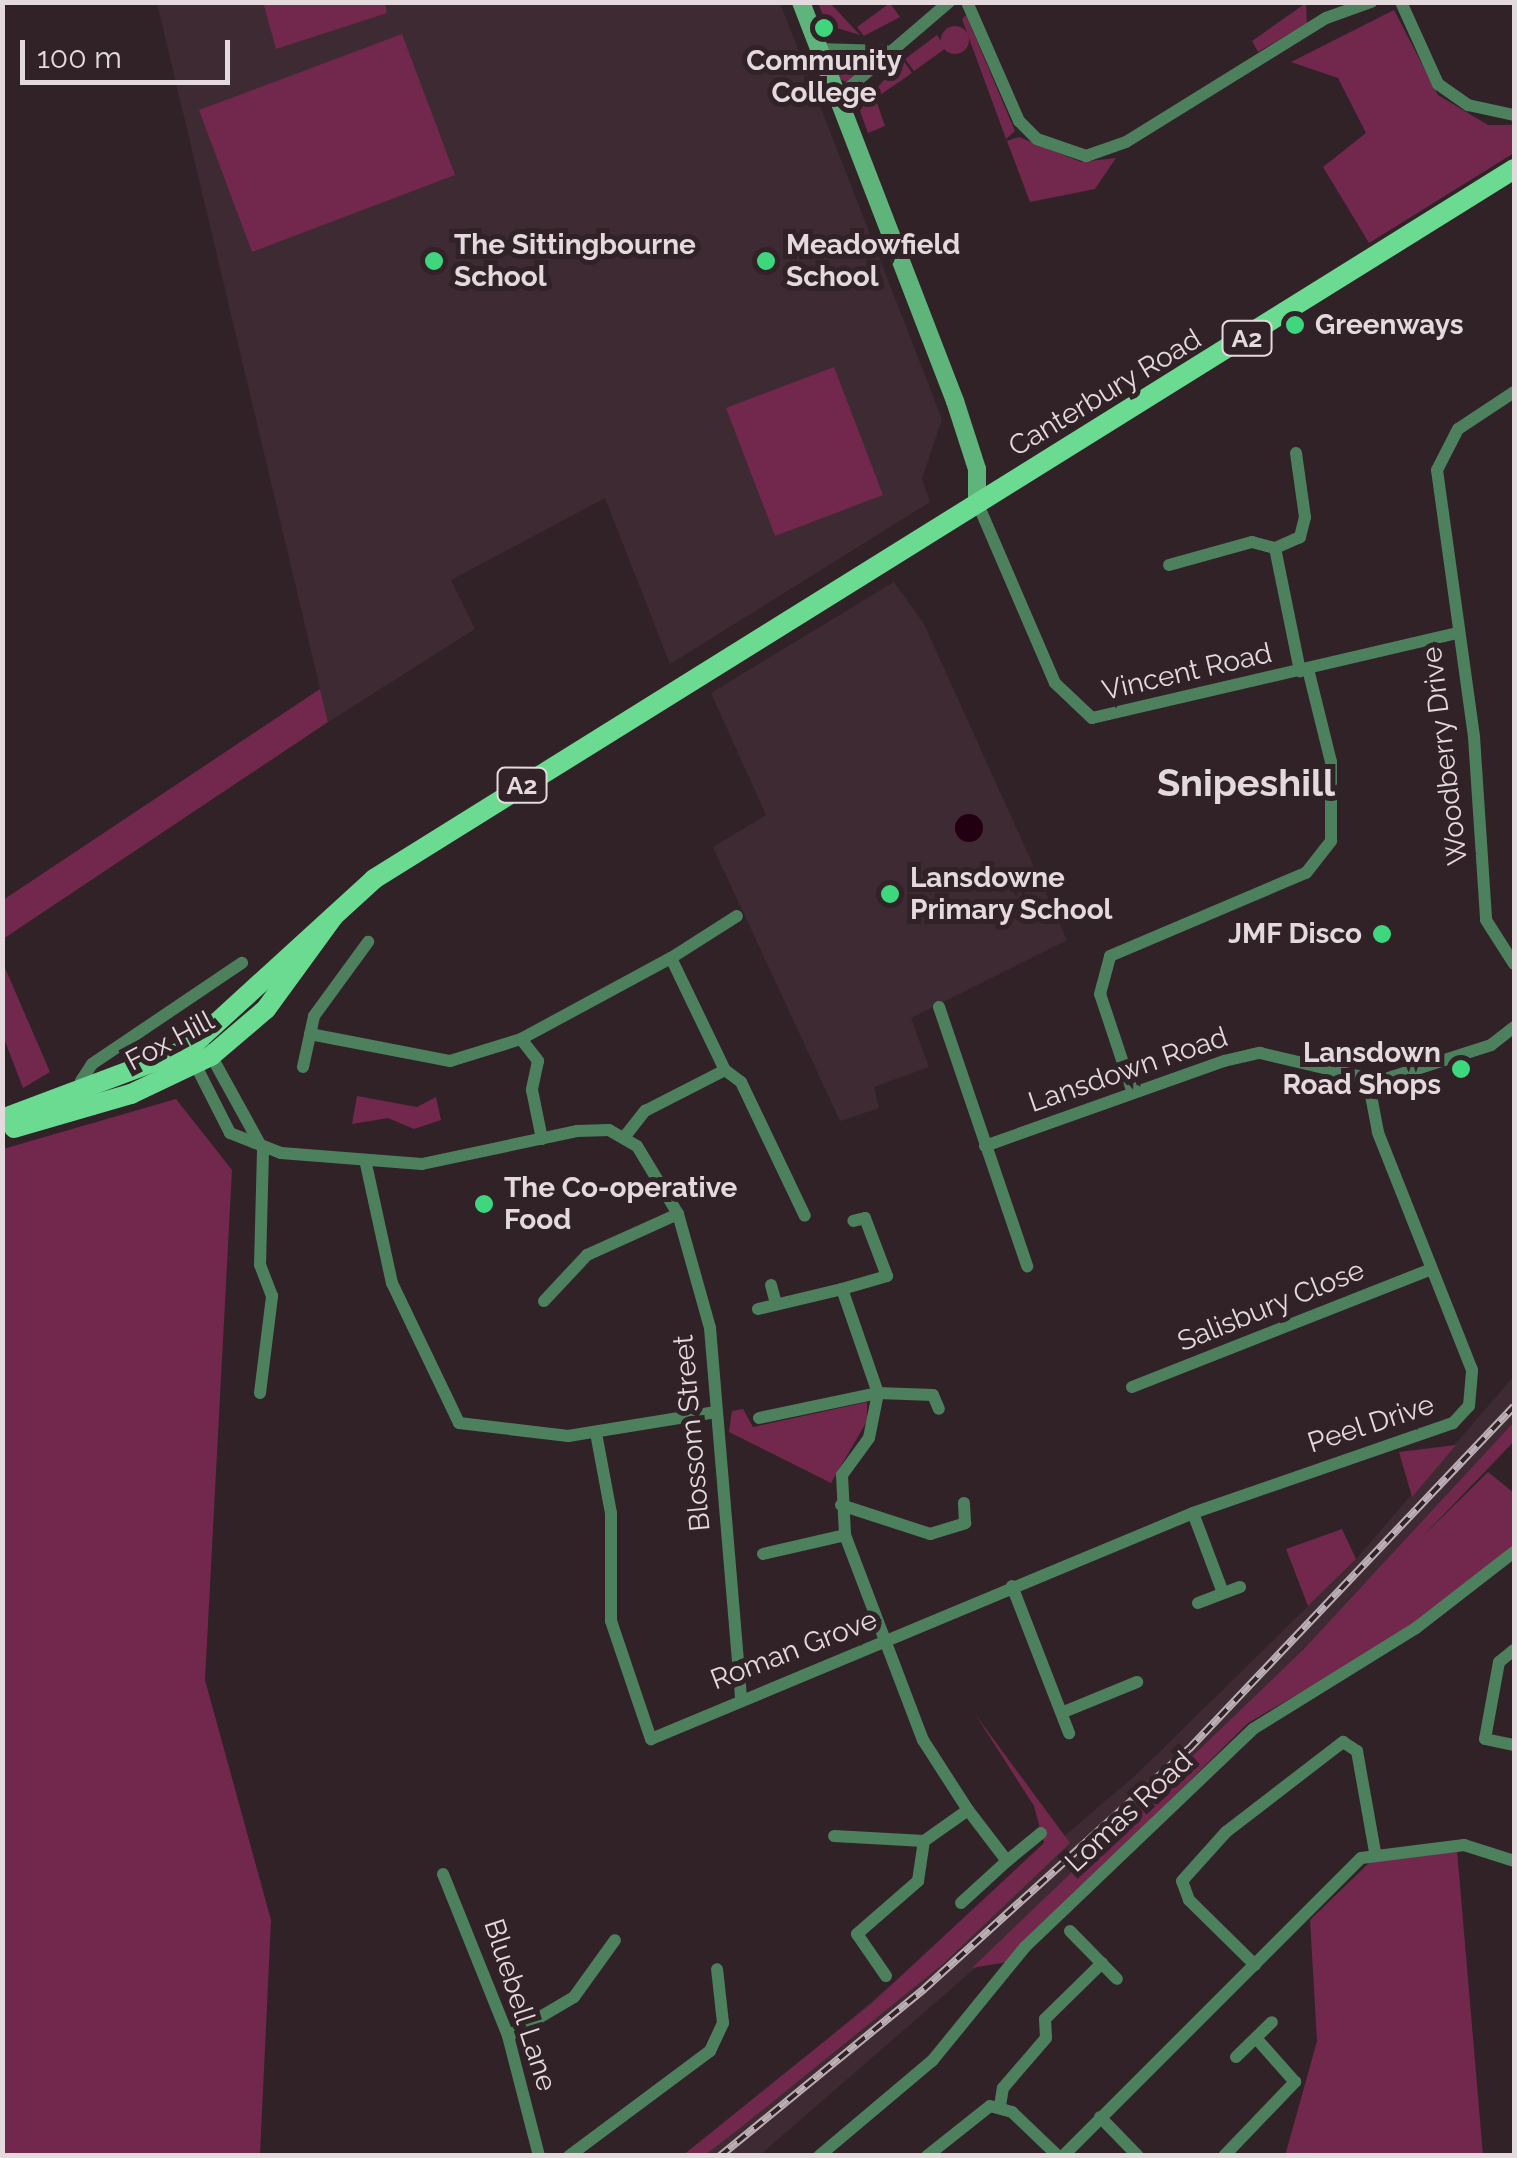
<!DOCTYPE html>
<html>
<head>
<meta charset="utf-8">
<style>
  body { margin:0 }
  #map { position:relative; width:1517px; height:2158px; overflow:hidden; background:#312228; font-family:Raleway,sans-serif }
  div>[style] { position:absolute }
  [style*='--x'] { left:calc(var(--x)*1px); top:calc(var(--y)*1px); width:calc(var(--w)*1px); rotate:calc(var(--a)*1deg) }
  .built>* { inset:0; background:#3e2a32 }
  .green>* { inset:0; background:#71284c }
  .round { border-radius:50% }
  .water>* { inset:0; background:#201 }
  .street>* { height:12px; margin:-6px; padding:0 6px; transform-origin:6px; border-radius:6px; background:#4d805d }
  .secondary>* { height:18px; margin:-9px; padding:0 9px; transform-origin:9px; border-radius:9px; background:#5eb47a }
  .primary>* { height:20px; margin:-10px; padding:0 10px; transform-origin:10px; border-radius:10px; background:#6adb91 }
  .rail>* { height:8px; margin-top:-4px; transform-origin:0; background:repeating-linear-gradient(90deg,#312228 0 11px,#bbafb4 0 22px); box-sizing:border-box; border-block:2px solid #bbafb4 }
  .dots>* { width:28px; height:28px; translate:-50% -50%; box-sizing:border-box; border:5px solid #312228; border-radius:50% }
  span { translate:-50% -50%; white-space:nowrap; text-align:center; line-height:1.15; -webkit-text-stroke:10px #312228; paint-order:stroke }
  .shield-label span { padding:2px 8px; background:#312228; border:2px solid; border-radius:8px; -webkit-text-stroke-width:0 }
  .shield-label { font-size:25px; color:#e4d9dd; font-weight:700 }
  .poi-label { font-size:28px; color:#e4d9dd; font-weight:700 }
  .left { translate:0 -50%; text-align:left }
  .right { translate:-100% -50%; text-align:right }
  .street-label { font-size:28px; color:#e4d9dd }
  .district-label { font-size:38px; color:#e4d9dd; font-weight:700 }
  .frame { position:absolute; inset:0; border:5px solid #e4d9dd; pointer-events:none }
  .scale { position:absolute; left:20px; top:40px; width:210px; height:45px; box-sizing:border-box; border:5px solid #e4d9dd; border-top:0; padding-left:12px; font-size:30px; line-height:35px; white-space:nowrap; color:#e4d9dd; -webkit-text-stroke:8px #312228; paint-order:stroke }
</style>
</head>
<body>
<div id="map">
  <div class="built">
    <i style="clip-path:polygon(157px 3px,780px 3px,942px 419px,922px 479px,930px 502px,670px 664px,605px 498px,451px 580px,475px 629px,328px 722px)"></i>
    <i style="clip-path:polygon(894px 582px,924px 624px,1067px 940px,911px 1018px,929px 1067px,874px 1087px,879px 1108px,840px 1121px,713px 847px,766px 815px,711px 693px)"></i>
    <i style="clip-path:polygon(1514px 1376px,1514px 1442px,1164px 1804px,760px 2155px,691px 2156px,1138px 1773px,1356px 1559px)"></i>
  </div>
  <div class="green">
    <i style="clip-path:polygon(263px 2px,385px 3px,387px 13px,276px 49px)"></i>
    <i style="clip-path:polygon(818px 3px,830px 3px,860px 35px,827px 25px)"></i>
    <i style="clip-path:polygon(890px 3px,900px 17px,864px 36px,857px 27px)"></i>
    <i style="clip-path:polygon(1306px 3px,1307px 23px,1258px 52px,1252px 41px)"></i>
    <i style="clip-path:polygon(1394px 10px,1438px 95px,1488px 125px,1514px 125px,1514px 153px,1369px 243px,1323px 167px,1366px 133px,1338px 78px,1291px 62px)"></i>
    <i style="clip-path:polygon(966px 15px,1015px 131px,1006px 139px,962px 19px)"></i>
    <i class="round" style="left:941px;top:26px;width:28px;height:28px"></i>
    <i style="clip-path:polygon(402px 34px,455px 175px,252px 252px,199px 110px)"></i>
    <i style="clip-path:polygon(937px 35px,946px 48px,914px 71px,905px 59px)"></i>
    <i class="round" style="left:835px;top:54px;width:28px;height:28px"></i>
    <i style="clip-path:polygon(903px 60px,912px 73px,880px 95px,875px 90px)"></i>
    <i style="clip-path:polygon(873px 91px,885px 126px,868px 133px,860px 111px)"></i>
    <i style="clip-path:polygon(1019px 137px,1081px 162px,1116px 158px,1095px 189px,1030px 202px,1007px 141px)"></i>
    <i style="clip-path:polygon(834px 367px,883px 495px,775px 536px,726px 408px)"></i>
    <i style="clip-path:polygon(320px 689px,328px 722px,3px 939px,3px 900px)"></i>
    <i style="clip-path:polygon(2px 961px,50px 1072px,23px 1088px,3px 1036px)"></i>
    <i style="clip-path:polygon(357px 1096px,417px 1107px,436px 1097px,441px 1120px,414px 1129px,388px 1118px,352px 1124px)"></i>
    <i style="clip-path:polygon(176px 1099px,232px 1170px,205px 1680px,271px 1920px,260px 2155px,3px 2155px,3px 1149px)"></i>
    <i style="clip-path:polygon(867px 1402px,867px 1421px,831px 1483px,729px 1432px,732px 1411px,743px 1409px,753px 1427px)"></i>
    <i style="clip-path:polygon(1514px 1422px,1514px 1441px,1421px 1538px,1488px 1472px,1514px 1493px,1514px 1546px,1395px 1638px,1248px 1723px,1007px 1962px,972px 1968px,1303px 1650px)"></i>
    <i style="clip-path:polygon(1456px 1445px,1412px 1497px,1399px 1452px)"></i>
    <i style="clip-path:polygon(1342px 1529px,1356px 1559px,1308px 1606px,1286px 1549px)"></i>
    <i style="clip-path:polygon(975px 1714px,1070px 1843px,943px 1964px,739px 2129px,705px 2155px,682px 2156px,872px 2003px,1044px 1843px,1034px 1806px)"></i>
    <i style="clip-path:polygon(1457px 1850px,1483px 2155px,1285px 2156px,1317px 2041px,1310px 1920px,1370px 1862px)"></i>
  </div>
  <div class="water">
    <i class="round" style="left:955px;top:814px;width:28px;height:28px"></i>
  </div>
  <div class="street">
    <i style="--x:967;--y:2;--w:130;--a:66.4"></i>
    <i style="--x:1019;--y:121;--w:25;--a:45"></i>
    <i style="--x:1037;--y:139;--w:52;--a:19.1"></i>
    <i style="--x:1086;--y:156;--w:42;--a:-19.3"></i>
    <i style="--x:1126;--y:142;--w:235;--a:-31.8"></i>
    <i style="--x:1326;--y:18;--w:48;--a:-19.6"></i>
    <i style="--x:1401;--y:2;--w:90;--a:65.7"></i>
    <i style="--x:1438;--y:84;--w:37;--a:35"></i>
    <i style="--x:1468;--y:105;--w:47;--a:12.3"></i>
    <i style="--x:818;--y:49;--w:68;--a:1.7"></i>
    <i style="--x:837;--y:98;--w:148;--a:-40.6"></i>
    <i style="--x:1514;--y:392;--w:67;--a:146.5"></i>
    <i style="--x:1458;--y:429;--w:46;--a:117.1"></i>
    <i style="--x:1437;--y:470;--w:270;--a:82.1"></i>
    <i style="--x:1474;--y:737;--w:183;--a:86.2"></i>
    <i style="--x:1486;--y:920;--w:52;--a:57.5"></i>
    <i style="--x:1296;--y:453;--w:65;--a:82"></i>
    <i style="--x:1305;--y:517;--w:21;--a:104"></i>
    <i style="--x:1300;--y:537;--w:27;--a:156"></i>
    <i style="--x:1275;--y:548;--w:126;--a:78.5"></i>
    <i style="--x:977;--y:502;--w:197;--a:66.7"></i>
    <i style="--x:1055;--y:683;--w:51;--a:43.4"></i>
    <i style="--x:1092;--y:718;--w:375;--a:-13.1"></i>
    <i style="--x:1169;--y:565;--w:86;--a:-15.5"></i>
    <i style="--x:1252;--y:542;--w:24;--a:15"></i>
    <i style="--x:671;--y:958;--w:78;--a:-32.5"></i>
    <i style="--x:939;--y:1007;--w:274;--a:71.2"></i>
    <i style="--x:310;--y:1034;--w:143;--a:10.9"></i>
    <i style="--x:450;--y:1061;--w:74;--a:-17.2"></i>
    <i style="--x:521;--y:1039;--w:28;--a:52"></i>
    <i style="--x:538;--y:1061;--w:30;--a:102"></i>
    <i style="--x:532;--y:1090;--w:50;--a:78.5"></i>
    <i style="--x:521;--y:1039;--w:170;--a:-28.4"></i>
    <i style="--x:671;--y:958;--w:124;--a:64.3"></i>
    <i style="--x:208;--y:1050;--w:110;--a:61.1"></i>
    <i style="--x:193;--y:1060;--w:82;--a:63.1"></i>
    <i style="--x:230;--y:1133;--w:55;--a:21.4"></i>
    <i style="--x:281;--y:1153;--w:141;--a:4.5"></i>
    <i style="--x:422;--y:1164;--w:158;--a:-12"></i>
    <i style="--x:577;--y:1131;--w:32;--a:-2"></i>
    <i style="--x:609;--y:1130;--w:32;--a:30"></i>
    <i style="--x:637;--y:1146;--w:79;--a:58.9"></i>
    <i style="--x:678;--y:1214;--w:118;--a:74.3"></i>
    <i style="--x:710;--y:1328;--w:369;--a:85.2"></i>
    <i style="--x:303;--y:1067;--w:52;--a:-77.8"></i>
    <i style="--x:314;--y:1016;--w:92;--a:-53.9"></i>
    <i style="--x:725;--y:1070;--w:20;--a:37"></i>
    <i style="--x:741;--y:1082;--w:148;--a:64.5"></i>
    <i style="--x:1133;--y:1093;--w:104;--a:-108.4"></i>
    <i style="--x:1100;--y:994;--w:39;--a:-75"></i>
    <i style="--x:1110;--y:956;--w:213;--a:-23"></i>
    <i style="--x:1306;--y:873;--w:41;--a:-52"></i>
    <i style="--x:1331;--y:841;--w:79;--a:-90"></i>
    <i style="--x:1331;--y:762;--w:96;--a:-103.9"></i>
    <i style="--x:87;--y:1094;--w:14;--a:-115"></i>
    <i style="--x:81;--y:1081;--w:20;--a:-57"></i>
    <i style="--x:92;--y:1064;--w:181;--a:-34"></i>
    <i style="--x:626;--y:1135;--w:31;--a:-52"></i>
    <i style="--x:645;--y:1111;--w:90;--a:-27.1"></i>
    <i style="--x:985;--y:1146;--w:254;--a:-19.6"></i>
    <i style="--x:1224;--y:1061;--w:37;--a:-13"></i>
    <i style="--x:1260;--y:1053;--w:122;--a:13.2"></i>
    <i style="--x:1379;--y:1081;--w:118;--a:-17.8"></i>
    <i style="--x:1491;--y:1045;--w:29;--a:-38"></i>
    <i style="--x:366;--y:1164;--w:122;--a:77.7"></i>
    <i style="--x:392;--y:1283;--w:155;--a:64.4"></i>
    <i style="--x:459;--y:1423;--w:110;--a:6.8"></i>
    <i style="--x:568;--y:1436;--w:150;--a:-9.2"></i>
    <i style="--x:771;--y:1285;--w:20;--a:75"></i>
    <i style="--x:842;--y:1289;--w:47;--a:-16.1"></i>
    <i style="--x:887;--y:1276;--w:62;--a:-110.8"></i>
    <i style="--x:865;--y:1218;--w:12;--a:166"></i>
    <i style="--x:544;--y:1301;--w:63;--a:-46.9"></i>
    <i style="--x:587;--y:1255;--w:100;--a:-24.3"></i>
    <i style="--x:758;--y:1309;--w:86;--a:-13.4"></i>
    <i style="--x:842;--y:1289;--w:110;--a:70.9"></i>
    <i style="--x:878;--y:1393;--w:46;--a:101.3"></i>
    <i style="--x:869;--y:1438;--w:46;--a:126.1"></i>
    <i style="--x:842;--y:1475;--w:60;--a:87.1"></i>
    <i style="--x:845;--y:1535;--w:219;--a:69.2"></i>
    <i style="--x:923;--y:1740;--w:83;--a:57.3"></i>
    <i style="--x:968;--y:1810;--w:54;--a:144.8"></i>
    <i style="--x:924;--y:1841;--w:90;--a:-176.8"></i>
    <i style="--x:1132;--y:1387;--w:319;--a:-21.5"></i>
    <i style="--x:260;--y:1393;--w:98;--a:-82.9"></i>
    <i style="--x:272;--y:1296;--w:33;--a:-111"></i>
    <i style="--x:260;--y:1265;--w:117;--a:-88.5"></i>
    <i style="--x:759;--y:1418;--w:122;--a:-11.9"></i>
    <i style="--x:878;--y:1393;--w:55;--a:2.1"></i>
    <i style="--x:933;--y:1395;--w:15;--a:67"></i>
    <i style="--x:596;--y:1433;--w:81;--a:79.4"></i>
    <i style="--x:611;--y:1513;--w:108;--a:90"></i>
    <i style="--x:611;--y:1621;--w:125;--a:71.3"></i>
    <i style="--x:651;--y:1739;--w:587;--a:-22.63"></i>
    <i style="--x:1193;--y:1513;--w:275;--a:-19.1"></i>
    <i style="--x:1453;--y:1423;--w:23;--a:-47"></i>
    <i style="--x:1469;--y:1406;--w:36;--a:-85"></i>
    <i style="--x:1472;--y:1370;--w:256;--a:-111.6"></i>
    <i style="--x:1378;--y:1132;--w:43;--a:-100.8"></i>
    <i style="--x:1370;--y:1090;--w:13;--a:-45"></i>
    <i style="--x:841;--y:1505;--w:94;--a:18"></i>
    <i style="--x:930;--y:1534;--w:37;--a:-17"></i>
    <i style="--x:965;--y:1523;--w:20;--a:-93"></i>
    <i style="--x:1193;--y:1513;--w:85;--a:69.4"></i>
    <i style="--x:763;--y:1554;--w:84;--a:-13"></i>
    <i style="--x:1012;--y:1586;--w:158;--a:68.8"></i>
    <i style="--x:1198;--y:1603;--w:45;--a:-20.9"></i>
    <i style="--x:1514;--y:1650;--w:19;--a:141"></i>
    <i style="--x:1499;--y:1662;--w:78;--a:100.3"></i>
    <i style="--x:1485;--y:1739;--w:30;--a:12"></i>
    <i style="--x:1066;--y:1711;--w:77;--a:-22.2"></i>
    <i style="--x:1007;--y:1861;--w:44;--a:-39.5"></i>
    <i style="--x:443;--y:1874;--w:175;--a:68.1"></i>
    <i style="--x:508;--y:2036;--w:124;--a:75.5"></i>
    <i style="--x:961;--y:1903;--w:62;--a:-42.4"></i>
    <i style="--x:1007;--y:1861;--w:64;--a:-127.4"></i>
    <i style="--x:1070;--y:1931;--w:67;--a:45.6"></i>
    <i style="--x:1255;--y:1965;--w:93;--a:-135.4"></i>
    <i style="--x:1189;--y:1900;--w:20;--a:-110"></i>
    <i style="--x:1182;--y:1881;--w:66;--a:-48.1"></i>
    <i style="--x:1226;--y:1832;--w:148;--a:-37.6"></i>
    <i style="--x:1343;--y:1742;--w:17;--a:33"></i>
    <i style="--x:1357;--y:1751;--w:103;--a:79.9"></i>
    <i style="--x:886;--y:1976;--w:51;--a:-124.6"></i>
    <i style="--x:857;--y:1934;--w:81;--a:-41"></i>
    <i style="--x:918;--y:1881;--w:40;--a:-81.5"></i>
    <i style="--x:508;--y:2036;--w:77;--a:-30.6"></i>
    <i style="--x:574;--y:1997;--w:70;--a:-54.3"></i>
    <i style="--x:1236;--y:2057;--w:50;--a:-44.2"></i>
    <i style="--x:1000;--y:2106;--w:18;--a:-81"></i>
    <i style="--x:1003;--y:2088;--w:66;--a:-49.3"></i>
    <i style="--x:1046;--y:2038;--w:19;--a:-93"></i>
    <i style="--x:1045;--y:2019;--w:80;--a:-44.5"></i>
    <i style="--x:1100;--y:2117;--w:54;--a:45.7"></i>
    <i style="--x:569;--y:2156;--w:176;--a:-36.7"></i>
    <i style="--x:710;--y:2051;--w:31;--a:-65"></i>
    <i style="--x:723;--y:2023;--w:54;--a:-96.3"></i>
    <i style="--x:819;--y:2156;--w:148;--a:-40.1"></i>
    <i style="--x:932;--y:2061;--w:147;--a:-50.8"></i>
    <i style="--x:1025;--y:1947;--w:315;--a:-43.7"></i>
    <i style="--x:1253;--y:1729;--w:192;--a:-31.8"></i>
    <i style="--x:1416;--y:1628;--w:124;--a:-37.8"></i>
    <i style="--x:927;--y:2156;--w:80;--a:-38.4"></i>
    <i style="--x:990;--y:2106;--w:23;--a:15"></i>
    <i style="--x:1012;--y:2112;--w:64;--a:43.7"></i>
    <i style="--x:1063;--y:2156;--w:421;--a:-45"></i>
    <i style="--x:1361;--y:1858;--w:104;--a:-7.2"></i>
    <i style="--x:1464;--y:1845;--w:52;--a:17.7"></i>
    <i style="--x:1224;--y:2156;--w:103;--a:-46.2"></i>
    <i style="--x:1295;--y:2082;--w:59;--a:-131.6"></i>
  </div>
  <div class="secondary">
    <i style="--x:801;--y:2;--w:428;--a:68.9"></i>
    <i style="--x:955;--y:401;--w:71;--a:72.1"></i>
    <i style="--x:977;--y:469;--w:33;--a:90"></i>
  </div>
  <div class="primary">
    <i style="--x:2;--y:1119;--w:199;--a:-20.6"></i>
    <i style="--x:188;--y:1049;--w:252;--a:-42.4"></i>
    <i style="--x:374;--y:879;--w:1343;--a:-31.91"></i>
    <i style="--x:14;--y:1128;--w:122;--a:-16.2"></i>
    <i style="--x:131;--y:1094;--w:89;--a:-25.4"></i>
    <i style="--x:211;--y:1056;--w:72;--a:-40.5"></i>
    <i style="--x:266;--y:1009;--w:114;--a:-53.9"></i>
  </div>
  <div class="rail">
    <i style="--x:720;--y:2156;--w:264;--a:-39.3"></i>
    <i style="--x:924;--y:1989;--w:358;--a:-42.2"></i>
    <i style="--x:1189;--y:1749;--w:472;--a:-46.5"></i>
  </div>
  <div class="dots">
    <i style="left:824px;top:28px;background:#3ed77d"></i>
    <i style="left:434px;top:261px;background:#3ed77d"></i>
    <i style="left:766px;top:261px;background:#3ed77d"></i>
    <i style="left:1295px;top:325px;background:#3ed77d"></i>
    <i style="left:890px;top:894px;background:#3ed77d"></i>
    <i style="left:1382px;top:934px;background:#3ed77d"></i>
    <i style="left:1461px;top:1069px;background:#3ed77d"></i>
    <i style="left:484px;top:1204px;background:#3ed77d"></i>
  </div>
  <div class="shield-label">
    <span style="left:1247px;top:338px">A2</span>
    <span style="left:522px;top:785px">A2</span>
  </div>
  <div class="poi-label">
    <span style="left:824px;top:77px">Community<br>College</span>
    <span class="left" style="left:454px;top:261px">The Sittingbourne<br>School</span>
    <span class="left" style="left:786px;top:261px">Meadowfield<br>School</span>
    <span class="left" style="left:1315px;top:325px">Greenways</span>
    <span class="left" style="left:910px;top:894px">Lansdowne<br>Primary School</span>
    <span class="right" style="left:1362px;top:934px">JMF Disco</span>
    <span class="right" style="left:1441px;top:1069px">Lansdown<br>Road Shops</span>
    <span class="left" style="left:504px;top:1204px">The Co-operative<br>Food</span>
  </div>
  <div class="street-label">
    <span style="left:1105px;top:393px;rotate:-31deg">Canterbury Road</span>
    <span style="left:1187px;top:672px;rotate:-13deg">Vincent Road</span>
    <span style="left:1445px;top:756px;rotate:-97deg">Woodberry Drive</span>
    <span style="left:170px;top:1041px;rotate:-28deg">Fox Hill</span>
    <span style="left:1128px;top:1070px;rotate:-19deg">Lansdown Road</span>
    <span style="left:1271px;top:1306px;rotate:-22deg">Salisbury Close</span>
    <span style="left:1371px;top:1424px;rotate:-18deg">Peel Drive</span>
    <span style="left:692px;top:1433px;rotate:-95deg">Blossom Street</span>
    <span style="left:794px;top:1650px;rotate:-21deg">Roman Grove</span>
    <span style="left:1129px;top:1812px;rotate:-43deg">Lomas Road</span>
    <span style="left:520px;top:2005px;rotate:72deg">Bluebell Lane</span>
  </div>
  <div class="district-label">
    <span style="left:1246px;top:783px">Snipeshill</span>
  </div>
  <div class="frame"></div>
  <div class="scale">100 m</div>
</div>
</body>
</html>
